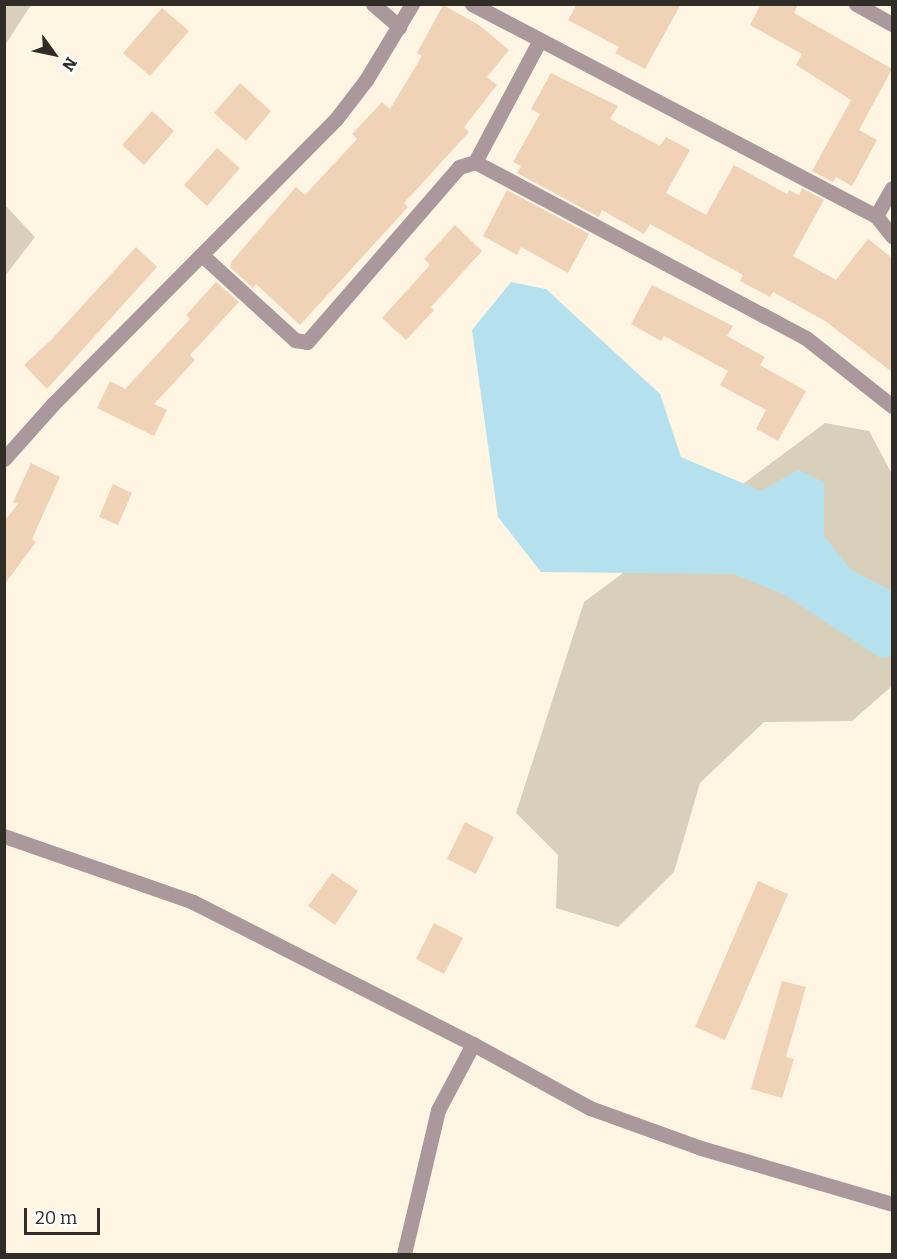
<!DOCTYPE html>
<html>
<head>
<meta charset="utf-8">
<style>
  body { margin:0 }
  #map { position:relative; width:897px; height:1259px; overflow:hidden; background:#fef6e3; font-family:Bitter,serif }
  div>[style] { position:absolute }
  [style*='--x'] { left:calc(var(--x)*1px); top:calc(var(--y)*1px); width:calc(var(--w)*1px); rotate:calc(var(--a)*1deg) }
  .green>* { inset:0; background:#d9d0bb }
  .water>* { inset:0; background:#b5e1ef }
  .building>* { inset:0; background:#f0d2b7 }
  .minor>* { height:15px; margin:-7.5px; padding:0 7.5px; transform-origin:7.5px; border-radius:7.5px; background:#aa989c }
  .tertiary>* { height:15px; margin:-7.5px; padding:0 7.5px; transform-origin:7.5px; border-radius:7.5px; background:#aa989c }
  span { translate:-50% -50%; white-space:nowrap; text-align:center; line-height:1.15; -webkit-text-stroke:6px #fff; paint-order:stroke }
  .frame { position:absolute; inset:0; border:6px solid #302d26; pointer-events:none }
  .north { position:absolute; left:24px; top:24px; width:60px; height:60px; -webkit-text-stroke:4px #fff; paint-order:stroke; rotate:123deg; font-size:16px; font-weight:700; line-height:24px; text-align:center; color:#302d26 }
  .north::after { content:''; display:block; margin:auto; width:21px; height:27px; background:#302d26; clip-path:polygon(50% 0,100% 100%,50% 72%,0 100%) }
  .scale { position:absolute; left:24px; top:1208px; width:76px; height:27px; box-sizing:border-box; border:3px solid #302d26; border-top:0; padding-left:8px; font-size:18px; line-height:21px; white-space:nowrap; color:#302d26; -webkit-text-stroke:4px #fff; paint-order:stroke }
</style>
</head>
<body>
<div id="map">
  <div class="green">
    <i style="clip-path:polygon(5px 4px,31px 5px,5px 45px,4px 5px)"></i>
    <i style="clip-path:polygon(5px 205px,35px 237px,5px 276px)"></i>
    <i style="clip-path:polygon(825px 423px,869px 431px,892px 474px,892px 686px,852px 721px,764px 722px,700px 783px,674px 872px,618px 927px,556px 908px,558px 855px,516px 813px,584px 602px)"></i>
  </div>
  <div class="water">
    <i style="clip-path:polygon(511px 282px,546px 289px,660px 394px,681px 457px,761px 491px,798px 470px,824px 482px,824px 536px,851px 570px,892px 591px,892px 656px,880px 658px,783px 594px,733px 574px,541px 572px,498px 517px,472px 330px)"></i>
  </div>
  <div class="building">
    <i style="clip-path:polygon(577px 4px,681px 4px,645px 69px,615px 53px,619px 47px,568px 20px)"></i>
    <i style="clip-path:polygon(761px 4px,798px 4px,794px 13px,892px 69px,859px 130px,877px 140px,852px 186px,836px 177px,833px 182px,812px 171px,851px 100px,796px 65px,802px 54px,750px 25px)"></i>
    <i style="clip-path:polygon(443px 5px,479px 25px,509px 50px,487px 77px,497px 85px,464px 127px,469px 132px,404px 203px,408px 207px,300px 325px,256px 284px,253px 288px,230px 267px,232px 261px,296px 187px,305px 195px,357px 139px,352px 134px,382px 102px,390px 109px,422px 56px,417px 53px)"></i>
    <i style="clip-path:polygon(162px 8px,189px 31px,150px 76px,123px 53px)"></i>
    <i style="clip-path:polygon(551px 73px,618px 106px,610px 119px,660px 146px,666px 137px,690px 150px,666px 193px,706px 215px,734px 165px,787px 194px,789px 190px,799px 195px,802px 188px,824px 200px,793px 256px,836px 280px,868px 239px,892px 258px,892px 372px,825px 321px,773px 292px,770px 297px,740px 281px,743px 275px,650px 224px,644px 234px,602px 210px,599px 217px,517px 173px,521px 166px,513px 162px,540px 114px,531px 109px)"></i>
    <i style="clip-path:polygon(240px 83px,271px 111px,246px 141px,214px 113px)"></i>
    <i style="clip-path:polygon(152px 111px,174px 131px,144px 165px,122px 145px)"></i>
    <i style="clip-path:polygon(217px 148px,240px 168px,207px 206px,184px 185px)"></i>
    <i style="clip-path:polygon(507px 190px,589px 234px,568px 273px,521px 247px,517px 255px,483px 236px)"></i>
    <i style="clip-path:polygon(455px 225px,482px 251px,431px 307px,434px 310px,406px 340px,382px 318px,430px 265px,424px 259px)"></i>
    <i style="clip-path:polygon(136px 247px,157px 267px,47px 389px,24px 365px,52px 339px)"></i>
    <i style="clip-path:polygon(216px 282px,239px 302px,190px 355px,195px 360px,154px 404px,167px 410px,154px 436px,97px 408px,110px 381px,125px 389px,190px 319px,186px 315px)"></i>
    <i style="clip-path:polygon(652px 285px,733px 326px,727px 336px,765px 357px,760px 365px,806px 391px,778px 441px,756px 429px,766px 410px,720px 385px,728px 371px,664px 336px,661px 341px,631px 324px)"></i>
    <i style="clip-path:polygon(31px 463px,60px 477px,32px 539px,36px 542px,4px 585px,4px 521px,18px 504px,13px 502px)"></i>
    <i style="clip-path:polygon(113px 484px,132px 493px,118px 525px,99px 517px)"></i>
    <i style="clip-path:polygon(465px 822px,494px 837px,476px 874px,447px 859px)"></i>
    <i style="clip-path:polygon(332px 873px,358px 891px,335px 925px,308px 906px)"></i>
    <i style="clip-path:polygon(758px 881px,788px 894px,725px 1040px,695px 1027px)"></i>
    <i style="clip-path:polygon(434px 923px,463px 938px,444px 974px,416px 959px)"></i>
    <i style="clip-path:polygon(782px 981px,806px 987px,786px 1057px,794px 1059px,782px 1098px,751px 1089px)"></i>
  </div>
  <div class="minor">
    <i style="--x:373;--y:4;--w:35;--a:41"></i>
    <i style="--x:472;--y:4;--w:456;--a:27.7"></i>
    <i style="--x:876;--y:216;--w:26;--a:51"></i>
    <i style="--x:856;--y:4;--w:41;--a:29.1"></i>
    <i style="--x:475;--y:162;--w:138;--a:-62"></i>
    <i style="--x:876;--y:216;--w:32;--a:-60"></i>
    <i style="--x:203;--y:256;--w:125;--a:42.4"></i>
    <i style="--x:295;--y:340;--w:12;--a:9"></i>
    <i style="--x:307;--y:342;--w:232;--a:-49"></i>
    <i style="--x:459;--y:167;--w:17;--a:-17"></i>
    <i style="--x:475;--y:162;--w:375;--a:28"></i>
    <i style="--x:806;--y:338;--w:110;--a:38.3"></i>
    <i style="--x:4;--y:459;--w:74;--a:-48.3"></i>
    <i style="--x:53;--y:404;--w:402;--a:-45.2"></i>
    <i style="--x:336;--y:119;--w:49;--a:-52.4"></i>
    <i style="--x:366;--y:80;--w:89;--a:-58.8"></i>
    <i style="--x:4;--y:836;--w:200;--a:19.2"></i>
    <i style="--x:193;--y:902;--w:314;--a:26.9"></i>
    <i style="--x:473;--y:1044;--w:75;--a:117.9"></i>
    <i style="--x:438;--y:1110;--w:148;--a:103.3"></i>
  </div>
  <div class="tertiary">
    <i style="--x:473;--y:1044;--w:133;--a:28.7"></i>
    <i style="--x:590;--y:1108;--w:118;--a:19.8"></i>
    <i style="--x:701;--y:1148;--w:199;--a:16.3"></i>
  </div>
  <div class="frame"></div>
  <div class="north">N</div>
  <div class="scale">20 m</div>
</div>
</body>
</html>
